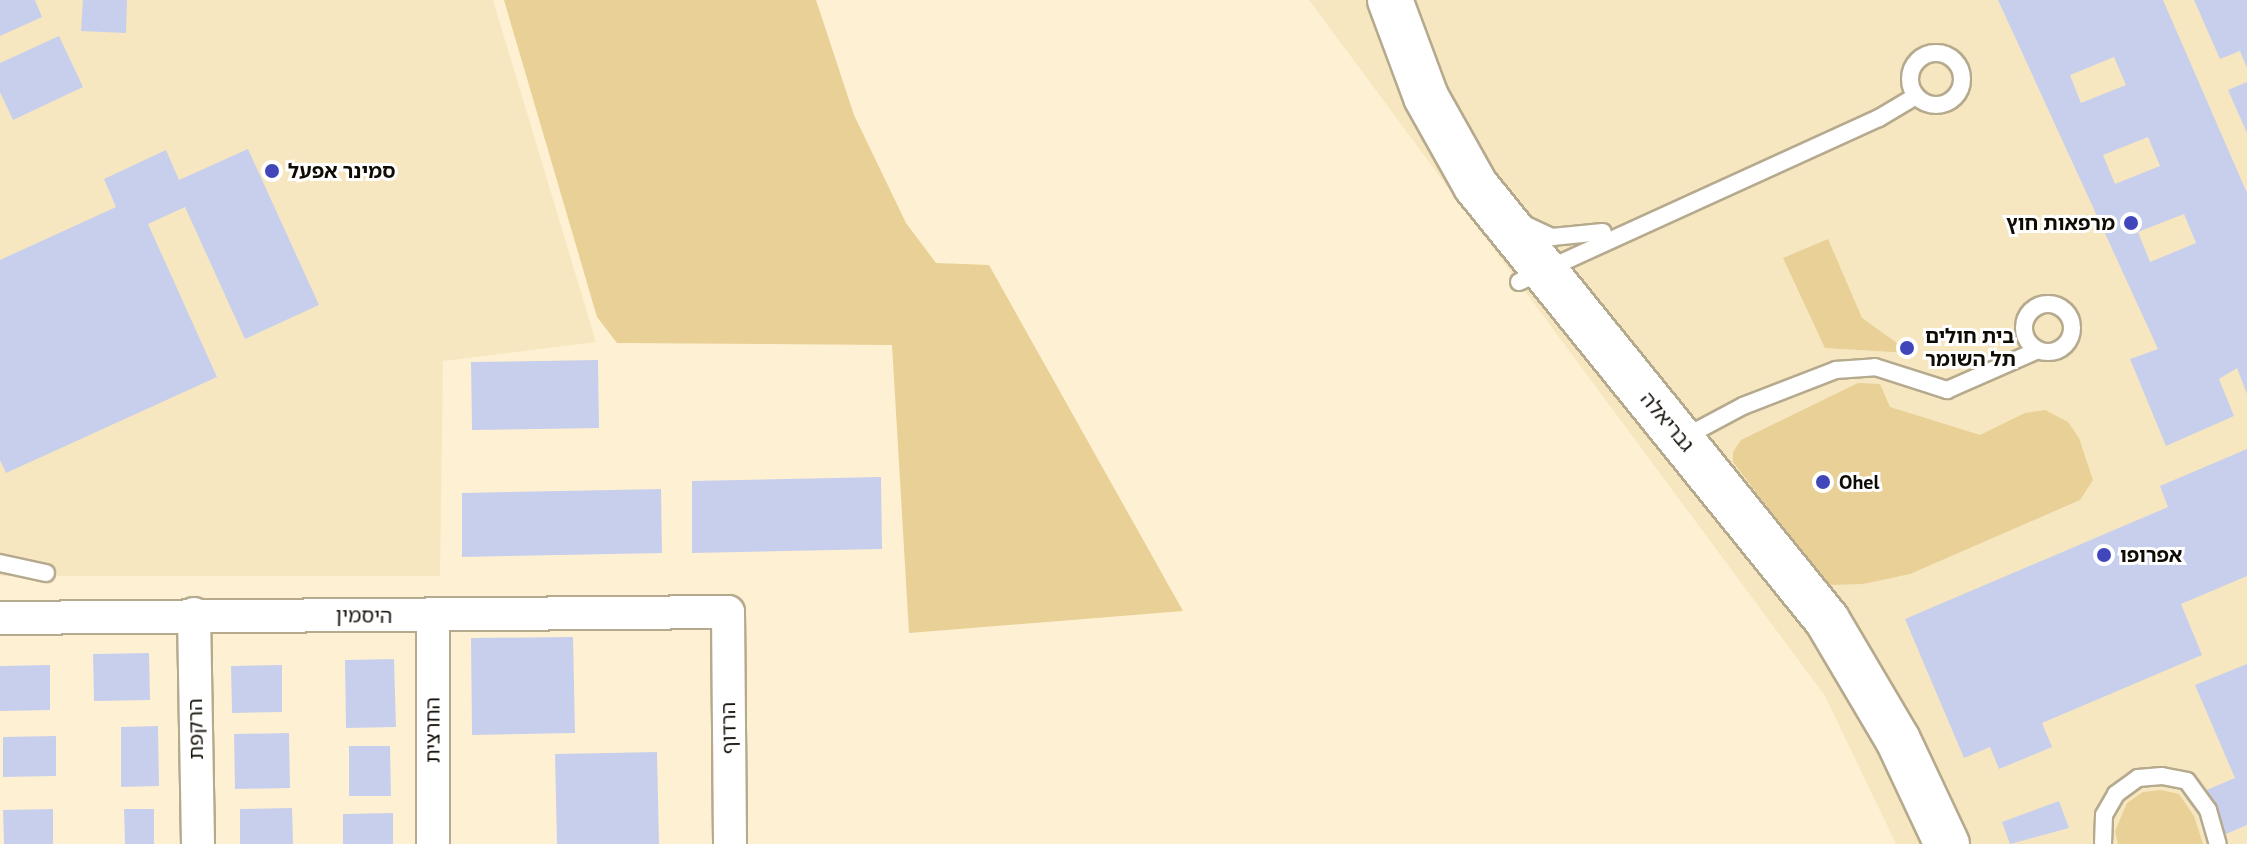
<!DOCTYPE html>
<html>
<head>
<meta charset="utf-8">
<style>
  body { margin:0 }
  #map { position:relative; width:2247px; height:844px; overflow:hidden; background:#fef1d3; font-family:"PT Sans","Noto Sans Hebrew",sans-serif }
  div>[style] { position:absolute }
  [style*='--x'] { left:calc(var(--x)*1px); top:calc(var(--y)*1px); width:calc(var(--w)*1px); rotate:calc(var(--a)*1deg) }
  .built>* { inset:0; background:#f6e7c1 }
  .green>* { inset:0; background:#e8d096 }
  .building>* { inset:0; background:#c8cfec }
  .roads { filter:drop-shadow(2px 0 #b6aa8e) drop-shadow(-2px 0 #b6aa8e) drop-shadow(0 2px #b6aa8e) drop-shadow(0 -2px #b6aa8e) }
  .lane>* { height:16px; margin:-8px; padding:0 8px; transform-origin:8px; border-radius:8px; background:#fff }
  .lane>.ring { margin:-8px; padding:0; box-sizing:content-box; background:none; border:16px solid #fff; border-radius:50% }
  .street>* { height:32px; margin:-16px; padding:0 16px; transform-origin:16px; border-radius:16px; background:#fff }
  .secondary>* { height:44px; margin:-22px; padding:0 22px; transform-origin:22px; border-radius:22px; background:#fff }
  .dots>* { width:22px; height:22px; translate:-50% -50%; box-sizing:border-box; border:4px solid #fff; border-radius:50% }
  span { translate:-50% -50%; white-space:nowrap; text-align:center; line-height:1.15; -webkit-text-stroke:6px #fff; paint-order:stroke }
  .poi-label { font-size:20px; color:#100c04; font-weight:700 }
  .left { translate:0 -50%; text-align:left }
  .right { translate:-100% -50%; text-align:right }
  .street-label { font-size:20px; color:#100c04 }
</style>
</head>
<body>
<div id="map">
  <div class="built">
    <i style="clip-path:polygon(0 0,493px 0,596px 342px,443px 361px,440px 576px,0 576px)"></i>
    <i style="clip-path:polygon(1309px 0,2247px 0,2247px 844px,1896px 844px,1825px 696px)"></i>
  </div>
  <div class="green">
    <i style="clip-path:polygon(504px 0,816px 0,854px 115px,906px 223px,936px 263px,989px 265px,1183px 611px,909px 633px,892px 345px,617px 343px,597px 317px)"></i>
    <i style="clip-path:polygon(1828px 239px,1862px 318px,1911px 353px,1825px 348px,1783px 258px)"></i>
    <i style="clip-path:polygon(1858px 383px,1880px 384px,1890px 407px,1980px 435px,2025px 413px,2045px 410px,2068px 422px,2079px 438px,2093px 480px,2080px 500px,1910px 574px,1863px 584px,1827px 585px,1733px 462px,1733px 452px,1741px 440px)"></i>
    <i style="clip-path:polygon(2161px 790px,2179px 794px,2194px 816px,2203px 844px,2118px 844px,2115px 831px,2127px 803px,2143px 792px)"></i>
  </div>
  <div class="building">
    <i style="clip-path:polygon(0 0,35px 0,42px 17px,0 36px)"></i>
    <i style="clip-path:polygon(83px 0,127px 0,126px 33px,81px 31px)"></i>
    <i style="clip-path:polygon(evenodd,1998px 0,2163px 0,2247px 193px,2247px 394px,2237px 368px,2219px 379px,2234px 416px,2166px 446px,2130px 359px,2158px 349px,1998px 0,2114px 57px,2126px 85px,2081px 103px,2070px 75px,2114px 57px,1998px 0,2148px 137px,2160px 166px,2115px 184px,2103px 155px,2148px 137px,1998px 0,2184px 214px,2196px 243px,2150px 262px,2138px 232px,2184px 214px)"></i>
    <i style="clip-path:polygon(2194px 0,2247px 0,2247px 68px,2240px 51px,2220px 59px)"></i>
    <i style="clip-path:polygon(59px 36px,83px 87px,13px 120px,0 92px,0 63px)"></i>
    <i style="clip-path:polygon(2247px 82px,2247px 133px,2228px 90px)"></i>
    <i style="clip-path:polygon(248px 149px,319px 305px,245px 339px,185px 207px,148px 224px,217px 377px,6px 473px,0 460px,0 260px,116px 207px,104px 179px,166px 150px,179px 180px)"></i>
    <i style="clip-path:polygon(598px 360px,599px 428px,472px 430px,471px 362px)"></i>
    <i style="clip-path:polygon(2247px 449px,2247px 576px,2181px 604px,2202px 655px,2042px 723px,2052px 747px,1999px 769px,1990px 747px,1964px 758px,1905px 619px,2168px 507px,2160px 486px)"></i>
    <i style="clip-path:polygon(881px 477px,882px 549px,692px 553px,692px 481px)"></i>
    <i style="clip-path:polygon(661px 489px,662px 553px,462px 557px,462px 493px)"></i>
    <i style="clip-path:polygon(573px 637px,575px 733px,472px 735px,471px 638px)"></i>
    <i style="clip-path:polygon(149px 653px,150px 700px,94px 701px,93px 654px)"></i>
    <i style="clip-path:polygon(394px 659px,396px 727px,346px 728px,345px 660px)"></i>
    <i style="clip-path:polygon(2247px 664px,2247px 825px,2214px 839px,2195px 795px,2235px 778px,2195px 685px)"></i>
    <i style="clip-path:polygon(50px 665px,50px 710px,0 711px,0 666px)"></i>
    <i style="clip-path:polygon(282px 665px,282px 712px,232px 713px,231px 666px)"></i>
    <i style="clip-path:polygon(158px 726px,159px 786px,121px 787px,121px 727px)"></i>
    <i style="clip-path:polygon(289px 733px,290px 788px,235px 789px,234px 734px)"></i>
    <i style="clip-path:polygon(56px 736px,56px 776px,3px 777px,3px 737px)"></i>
    <i style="clip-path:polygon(349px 746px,390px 746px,391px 796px,349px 796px)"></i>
    <i style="clip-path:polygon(657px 752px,659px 844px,557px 844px,555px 754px)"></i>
    <i style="clip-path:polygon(2059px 801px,2069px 828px,2010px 844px,2002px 822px)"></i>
    <i style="clip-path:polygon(292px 808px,293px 844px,240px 844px,240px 809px)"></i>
    <i style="clip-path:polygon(53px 809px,53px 844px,4px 844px,3px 810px)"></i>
    <i style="clip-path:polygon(124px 809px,154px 809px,154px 844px,125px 844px)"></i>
    <i style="clip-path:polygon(393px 813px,393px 844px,343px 844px,343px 814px)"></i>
  </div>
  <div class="roads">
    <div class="lane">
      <i class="ring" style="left:1910px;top:53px;width:36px;height:36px"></i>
      <i style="--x:1526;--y:225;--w:29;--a:25"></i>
      <i style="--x:1552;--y:237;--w:51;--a:-5.6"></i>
      <i style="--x:1519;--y:282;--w:396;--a:-24.5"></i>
      <i style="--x:1879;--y:118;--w:43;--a:-30.7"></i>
      <i class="ring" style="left:2024px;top:304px;width:32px;height:32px"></i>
      <i style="--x:1683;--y:438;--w:68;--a:-28.1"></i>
      <i style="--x:1743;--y:406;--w:100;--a:-21.2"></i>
      <i style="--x:1836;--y:370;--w:39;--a:-4"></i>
      <i style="--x:1875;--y:367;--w:76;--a:17.7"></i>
      <i style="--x:1947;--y:390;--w:99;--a:-23.7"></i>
      <i style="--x:0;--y:563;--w:47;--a:12.3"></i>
      <i style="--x:2103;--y:844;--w:29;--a:-88"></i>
      <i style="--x:2104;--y:815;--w:24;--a:-60"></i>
      <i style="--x:2116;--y:794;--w:27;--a:-36"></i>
      <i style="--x:2138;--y:778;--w:24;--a:-5"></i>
      <i style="--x:2162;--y:776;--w:25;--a:11"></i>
      <i style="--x:2187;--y:781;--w:36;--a:54"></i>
      <i style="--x:2208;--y:810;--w:35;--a:74"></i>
    </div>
    <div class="street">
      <i style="--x:194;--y:614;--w:230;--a:89"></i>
      <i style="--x:433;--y:617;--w:227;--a:90"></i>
      <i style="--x:0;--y:618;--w:728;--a:-0.47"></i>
      <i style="--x:728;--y:612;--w:232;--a:89.5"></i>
    </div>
    <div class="secondary">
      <i style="--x:1390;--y:0;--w:103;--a:69.6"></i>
      <i style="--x:1426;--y:97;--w:102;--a:60.7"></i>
      <i style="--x:1476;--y:186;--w:558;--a:51.04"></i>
      <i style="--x:1827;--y:620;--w:139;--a:59.4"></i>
      <i style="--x:1898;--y:740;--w:115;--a:64.8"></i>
    </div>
  </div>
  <div class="dots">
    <i style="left:272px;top:171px;background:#4246bb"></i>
    <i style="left:2131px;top:223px;background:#4246bb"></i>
    <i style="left:1907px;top:348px;background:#4246bb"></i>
    <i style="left:1823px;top:482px;background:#4246bb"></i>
    <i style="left:2104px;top:555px;background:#4246bb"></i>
  </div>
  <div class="poi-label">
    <span class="left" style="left:288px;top:171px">סמינר אפעל</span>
    <span class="right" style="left:2115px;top:223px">מרפאות חוץ</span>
    <span class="left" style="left:1925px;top:348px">בית חולים<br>תל השומר</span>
    <span class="left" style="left:1839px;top:482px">Ohel</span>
    <span class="left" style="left:2120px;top:555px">אפרופו</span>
  </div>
  <div class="street-label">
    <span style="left:1667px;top:422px;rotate:50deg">גבריאלה</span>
    <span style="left:364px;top:616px;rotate:1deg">היסמין</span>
    <span style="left:729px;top:728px;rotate:-91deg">הרדוף</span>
    <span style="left:196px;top:729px;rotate:-91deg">הרקפת</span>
    <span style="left:433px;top:730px;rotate:-90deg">החרצית</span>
  </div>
</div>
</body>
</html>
